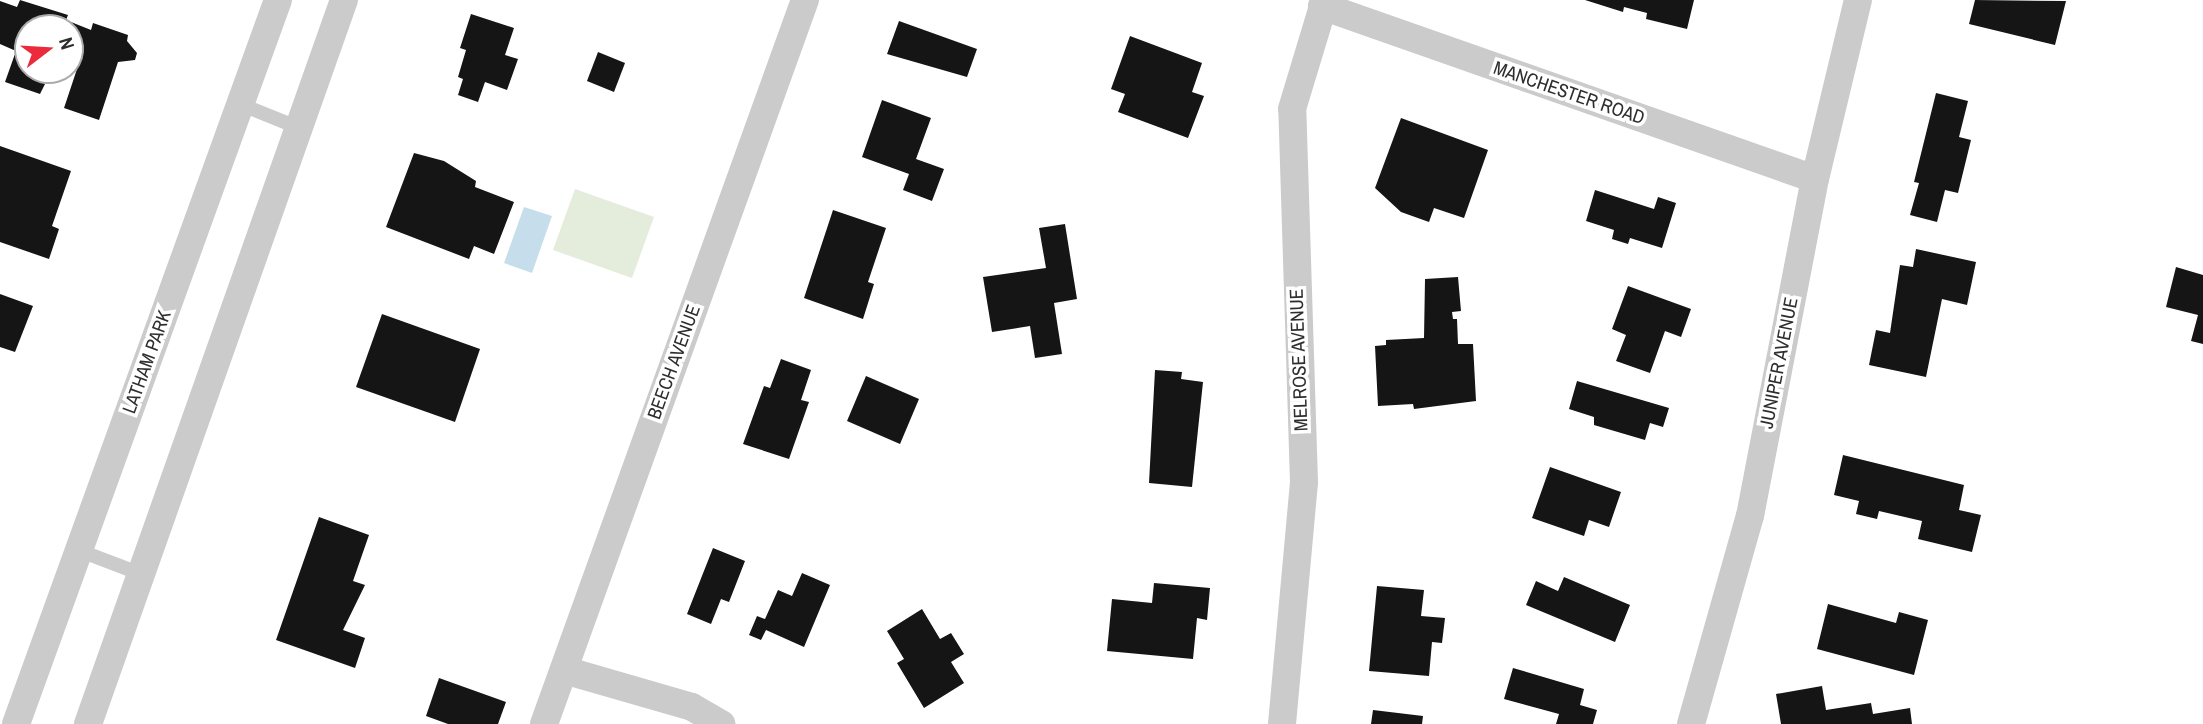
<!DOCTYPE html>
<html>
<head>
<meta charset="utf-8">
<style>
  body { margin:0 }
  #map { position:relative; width:2203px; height:724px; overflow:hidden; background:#fff; font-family:"Archivo Narrow",sans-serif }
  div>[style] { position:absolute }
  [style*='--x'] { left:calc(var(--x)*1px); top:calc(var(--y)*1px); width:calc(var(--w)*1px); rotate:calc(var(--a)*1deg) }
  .green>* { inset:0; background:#e4ecdb }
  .water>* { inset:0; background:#c6deec }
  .building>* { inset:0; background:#151515 }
  .lane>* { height:14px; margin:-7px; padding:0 7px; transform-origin:7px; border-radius:7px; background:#cbcbcb }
  .street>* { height:28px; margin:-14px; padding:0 14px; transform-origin:14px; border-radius:14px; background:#cbcbcb }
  span { translate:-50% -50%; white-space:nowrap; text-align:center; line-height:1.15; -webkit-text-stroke:7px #fff; paint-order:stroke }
  .street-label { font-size:19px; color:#2e2e2e }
  .north { position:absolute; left:14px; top:14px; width:70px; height:70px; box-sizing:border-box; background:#fff; border:2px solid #ababab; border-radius:50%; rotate:73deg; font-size:19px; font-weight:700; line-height:28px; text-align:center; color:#2e2e2e }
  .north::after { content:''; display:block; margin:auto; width:24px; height:32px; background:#eb2a3c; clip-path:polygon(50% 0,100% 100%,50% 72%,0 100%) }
</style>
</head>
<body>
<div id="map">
  <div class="green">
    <i style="clip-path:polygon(575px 189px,654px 217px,632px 278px,553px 250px)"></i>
  </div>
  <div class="water">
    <i style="clip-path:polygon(524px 207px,552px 216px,532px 273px,504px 263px)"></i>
  </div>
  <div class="building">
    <i style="clip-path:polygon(20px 0,68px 15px,66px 20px,91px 30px,93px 23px,128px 35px,127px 41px,137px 53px,135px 60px,118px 62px,99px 120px,64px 108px,77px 69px,70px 66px,70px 28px,28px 28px,28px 70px,52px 70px,40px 94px,5px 82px,16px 51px,0 44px,0 1px,17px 7px)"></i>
    <i style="clip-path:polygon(1585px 0,1694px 0,1687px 29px,1646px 19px,1647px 13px,1624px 7px,1623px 12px)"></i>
    <i style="clip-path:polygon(1975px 0,2066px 1px,2055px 45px,1969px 24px)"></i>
    <i style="clip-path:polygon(471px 14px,514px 28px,505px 55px,518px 59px,507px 90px,485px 82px,478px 102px,458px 95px,463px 79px,458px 77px,466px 50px,460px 48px)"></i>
    <i style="clip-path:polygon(899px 21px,977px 49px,967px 77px,887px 54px)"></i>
    <i style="clip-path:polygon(1130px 36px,1202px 63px,1192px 92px,1204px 96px,1188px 138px,1118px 112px,1125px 94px,1111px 89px)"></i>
    <i style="clip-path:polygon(598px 52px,625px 63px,614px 92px,587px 81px)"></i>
    <i style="clip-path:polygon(1936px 93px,1968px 101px,1959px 137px,1971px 140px,1958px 193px,1945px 190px,1937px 222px,1910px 215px,1919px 183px,1914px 182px)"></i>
    <i style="clip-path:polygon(882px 100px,931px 118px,916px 159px,944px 169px,932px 201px,903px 190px,909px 174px,862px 157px)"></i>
    <i style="clip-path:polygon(1401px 118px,1488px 150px,1464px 218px,1434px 208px,1429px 222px,1401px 212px,1375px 188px)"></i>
    <i style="clip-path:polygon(0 146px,71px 171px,52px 226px,59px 229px,49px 259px,0 242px)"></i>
    <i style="clip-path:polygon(414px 153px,444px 161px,476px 181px,475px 187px,514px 202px,494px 254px,474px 246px,469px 259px,386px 227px)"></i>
    <i style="clip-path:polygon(1595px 190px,1654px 209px,1658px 197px,1676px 203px,1662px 248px,1630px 238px,1628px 244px,1612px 239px,1614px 230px,1586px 221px)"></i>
    <i style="clip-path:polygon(833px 210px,886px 228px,868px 282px,874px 284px,863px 319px,804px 298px)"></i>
    <i style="clip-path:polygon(1065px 224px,1077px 299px,1054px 303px,1062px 354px,1035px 358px,1030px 326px,992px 332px,983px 277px,1046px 268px,1039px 228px)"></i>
    <i style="clip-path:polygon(1916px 249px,1976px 262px,1967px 305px,1942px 299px,1926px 377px,1869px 365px,1876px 330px,1890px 333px,1900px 265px,1913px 267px)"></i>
    <i style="clip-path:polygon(2176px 267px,2203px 275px,2203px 344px,2191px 341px,2198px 315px,2166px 307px)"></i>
    <i style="clip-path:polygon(1458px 277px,1461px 311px,1452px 312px,1453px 319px,1457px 319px,1458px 344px,1473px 344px,1476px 401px,1414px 409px,1413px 404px,1378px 406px,1375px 346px,1386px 345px,1386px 340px,1424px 338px,1425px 279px)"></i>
    <i style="clip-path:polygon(1628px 286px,1691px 309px,1681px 337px,1665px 331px,1650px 373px,1616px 361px,1626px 335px,1612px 329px)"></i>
    <i style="clip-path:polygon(0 294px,33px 306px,15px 352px,0 347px)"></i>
    <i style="clip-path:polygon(382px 314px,480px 349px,455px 422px,356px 387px)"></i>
    <i style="clip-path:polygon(781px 359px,811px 370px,801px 400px,809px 402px,789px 459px,743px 444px,764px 386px,770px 388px)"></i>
    <i style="clip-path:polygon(1155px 370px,1182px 372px,1181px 379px,1203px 382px,1192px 487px,1149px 483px)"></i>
    <i style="clip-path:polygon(866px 376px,919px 399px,900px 444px,847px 421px)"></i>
    <i style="clip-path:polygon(1577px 381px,1669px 408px,1663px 427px,1650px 423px,1645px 440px,1594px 425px,1594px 417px,1569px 409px)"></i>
    <i style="clip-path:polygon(1843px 455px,1964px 485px,1959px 510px,1981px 515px,1972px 552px,1918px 539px,1922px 521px,1879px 511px,1877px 519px,1856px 514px,1859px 501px,1834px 495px)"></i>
    <i style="clip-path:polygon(1550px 467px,1621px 492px,1609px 527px,1589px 520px,1584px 536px,1532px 518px)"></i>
    <i style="clip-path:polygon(319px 517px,369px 535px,353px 581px,365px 585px,343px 630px,365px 638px,355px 668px,276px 640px)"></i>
    <i style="clip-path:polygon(713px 548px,745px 561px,729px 602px,721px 599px,711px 624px,687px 614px)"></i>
    <i style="clip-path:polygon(802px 573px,830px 585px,804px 647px,766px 630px,761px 640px,749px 635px,757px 616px,765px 619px,778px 590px,792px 596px)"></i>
    <i style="clip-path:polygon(1564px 577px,1630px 605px,1615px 642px,1526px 605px,1536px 581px,1558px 591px)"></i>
    <i style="clip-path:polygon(1154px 583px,1210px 588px,1207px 620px,1197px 618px,1193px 659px,1107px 651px,1112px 599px,1152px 603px)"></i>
    <i style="clip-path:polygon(1377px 586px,1424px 590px,1421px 616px,1445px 618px,1442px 643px,1432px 642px,1429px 676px,1369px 671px)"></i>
    <i style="clip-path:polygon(1828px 604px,1896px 623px,1899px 612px,1928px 620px,1914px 675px,1817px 649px)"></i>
    <i style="clip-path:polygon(922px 609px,940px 639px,951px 633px,964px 654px,951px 662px,964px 683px,924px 708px,897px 663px,904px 659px,887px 631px)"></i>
    <i style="clip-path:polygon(1513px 668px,1584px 689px,1580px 705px,1597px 710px,1593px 724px,1556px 724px,1559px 714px,1504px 699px)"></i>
    <i style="clip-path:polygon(439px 678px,506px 702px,498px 724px,448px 724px,426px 716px)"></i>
    <i style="clip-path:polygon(1822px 686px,1826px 710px,1871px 703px,1873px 714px,1910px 708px,1912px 724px,1781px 724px,1776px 694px)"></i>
    <i style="clip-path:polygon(1373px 710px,1423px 716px,1422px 724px,1371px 724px)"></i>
  </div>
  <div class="lane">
    <i style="--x:240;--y:104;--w:64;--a:22.1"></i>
    <i style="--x:78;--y:550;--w:67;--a:20.9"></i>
  </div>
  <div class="street">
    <i style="--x:1322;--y:6;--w:522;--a:19.34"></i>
    <i style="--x:564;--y:670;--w:133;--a:16.1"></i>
    <i style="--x:692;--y:707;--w:34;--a:30"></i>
    <i style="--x:16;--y:724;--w:770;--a:-70.11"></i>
    <i style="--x:88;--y:724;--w:768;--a:-70.53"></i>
    <i style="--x:544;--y:724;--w:770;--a:-70.18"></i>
    <i style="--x:1282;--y:724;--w:243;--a:-84.8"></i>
    <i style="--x:1304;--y:482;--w:373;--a:-91.8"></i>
    <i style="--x:1292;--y:109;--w:114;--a:-73.2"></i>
    <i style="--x:1691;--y:724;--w:216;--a:-74.2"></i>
    <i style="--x:1750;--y:516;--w:343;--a:-79.1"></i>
    <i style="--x:1815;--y:179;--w:184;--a:-76.5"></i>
  </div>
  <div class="street-label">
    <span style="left:1569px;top:93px;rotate:19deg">MANCHESTER ROAD</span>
    <span style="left:1299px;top:360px;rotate:-92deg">MELROSE AVENUE</span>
    <span style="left:147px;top:362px;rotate:-70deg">LATHAM PARK</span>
    <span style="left:674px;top:362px;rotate:-70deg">BEECH AVENUE</span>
    <span style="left:1779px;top:363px;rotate:-79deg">JUNIPER AVENUE</span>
  </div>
  <div class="north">N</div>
</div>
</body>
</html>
